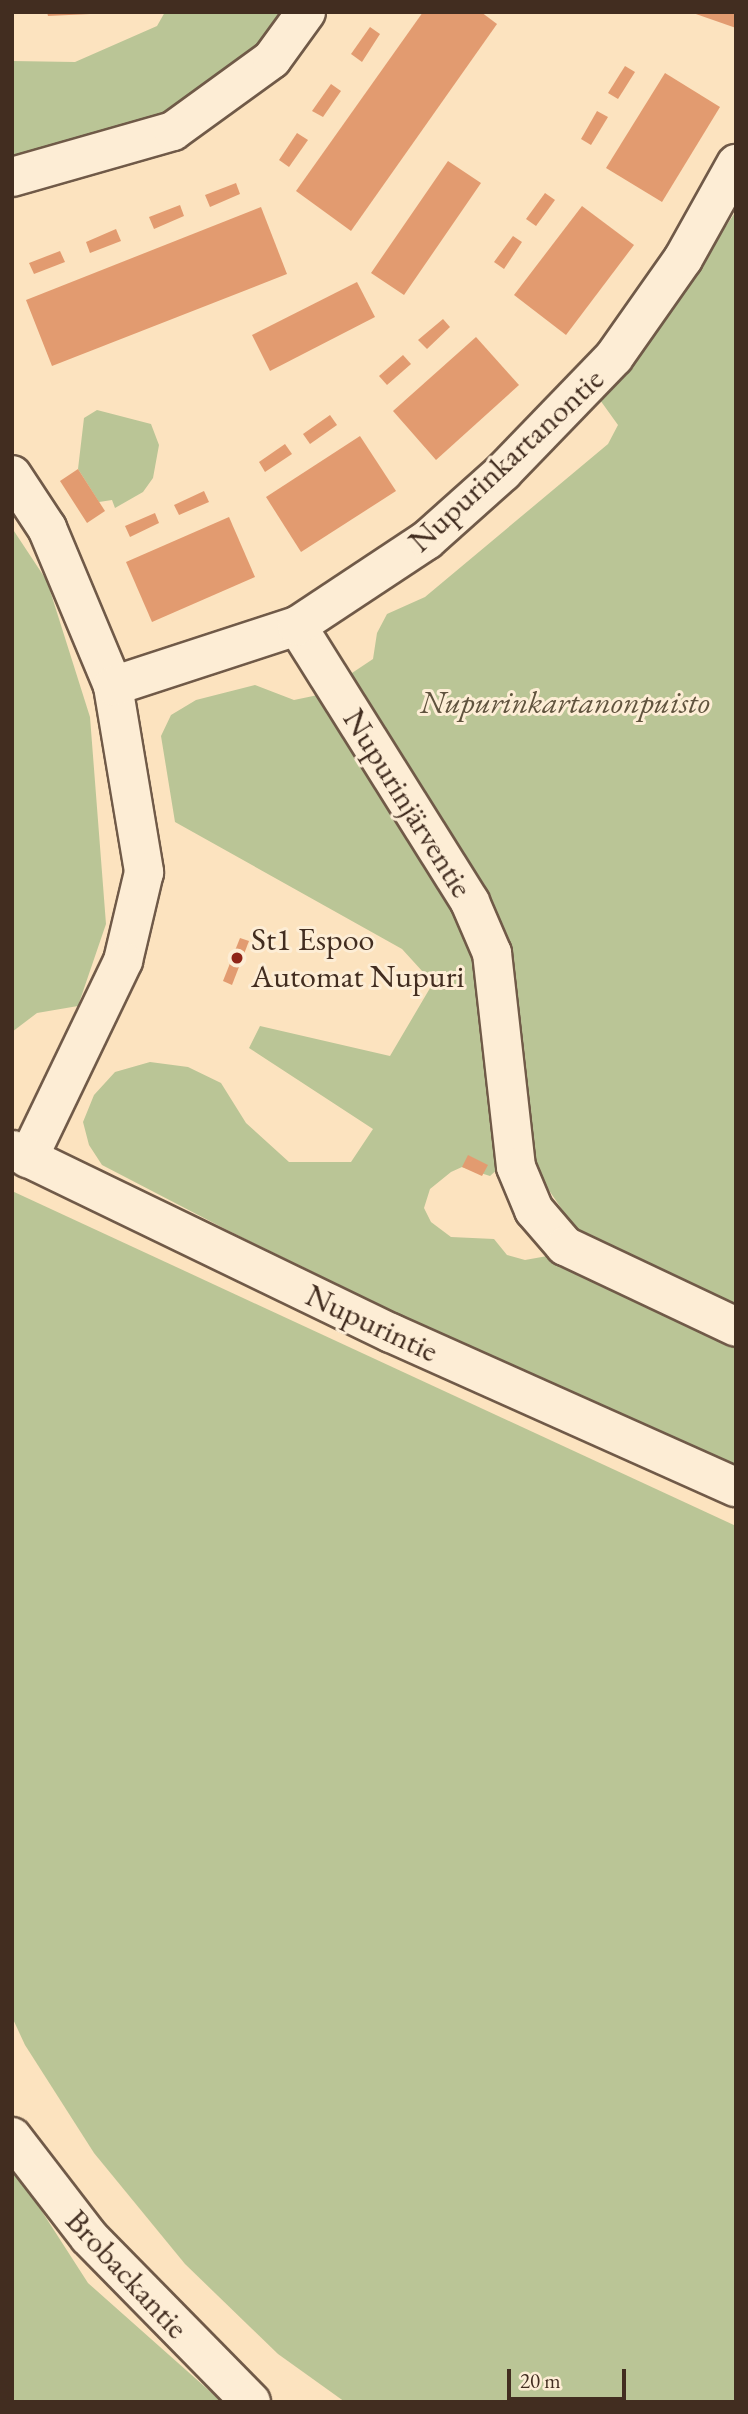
<!DOCTYPE html>
<html>
<head>
<meta charset="utf-8">
<style>
  body { margin:0 }
  #map { position:relative; width:748px; height:2414px; overflow:hidden; background:#fce3bf; font-family:"EB Garamond",serif }
  div>[style] { position:absolute }
  [style*='--x'] { left:calc(var(--x)*1px); top:calc(var(--y)*1px); width:calc(var(--w)*1px); rotate:calc(var(--a)*1deg) }
  .green>* { inset:0; background:#bac596 }
  .building>* { inset:0; background:#e29b70 }
  .roads { filter:drop-shadow(2px 0 #705a48) drop-shadow(-2px 0 #705a48) drop-shadow(0 2px #705a48) drop-shadow(0 -2px #705a48) }
  .minor>* { height:38px; margin:-19px; padding:0 19px; transform-origin:19px; border-radius:19px; background:#fdedd5 }
  .tertiary>* { height:38px; margin:-19px; padding:0 19px; transform-origin:19px; border-radius:19px; background:#fdedd5 }
  .secondary>* { height:38px; margin:-19px; padding:0 19px; transform-origin:19px; border-radius:19px; background:#fdedd5 }
  .dots>* { width:19px; height:19px; translate:-50% -50%; box-sizing:border-box; border:4px solid #fdedd5; border-radius:50% }
  span { translate:-50% -50%; white-space:nowrap; text-align:center; line-height:1.15; -webkit-text-stroke:6px #fdedd5; paint-order:stroke }
  .street-label { font-size:32px; color:#422d20 }
  .park-label { font-size:32px; color:#60533e; font-style:italic }
  .poi-label { font-size:32px; color:#422d20 }
  .left { translate:0 -50%; text-align:left }
  .frame { position:absolute; inset:0; border:14px solid #422d20; pointer-events:none }
  .scale { position:absolute; left:507px; top:2369px; width:119px; height:32px; box-sizing:border-box; border:4px solid #422d20; border-top:0; padding-left:9px; font-size:21px; line-height:24px; white-space:nowrap; color:#422d20; -webkit-text-stroke:5px #fdedd5; paint-order:stroke }
</style>
</head>
<body>
<div id="map">
  <div class="green">
    <i style="clip-path:polygon(165px 12px,285px 12px,267px 43px,206px 90px,139px 126px,12px 161px,12px 61px,75px 62px,157px 26px)"></i>
    <i style="clip-path:polygon(736px 211px,736px 1311px,582px 1239px,540px 1177px,528px 1145px,515px 974px,498px 918px,349px 675px,373px 659px,377px 633px,387px 614px,425px 597px,608px 444px,618px 425px,600px 400px,659px 327px)"></i>
    <i style="clip-path:polygon(97px 410px,151px 424px,159px 445px,153px 478px,143px 492px,115px 508px,112px 500px,99px 502px,78px 469px,84px 418px)"></i>
    <i style="clip-path:polygon(12px 528px,47px 581px,90px 717px,106px 924px,78px 1006px,37px 1013px,12px 1032px)"></i>
    <i style="clip-path:polygon(255px 685px,294px 700px,318px 695px,457px 911px,477px 952px,500px 1167px,490px 1176px,462px 1167px,451px 1172px,430px 1189px,424px 1208px,431px 1222px,451px 1237px,494px 1239px,507px 1255px,525px 1260px,553px 1255px,736px 1340px,736px 1466px,432px 1330px,229px 1231px,102px 1165px,89px 1145px,83px 1122px,94px 1095px,115px 1072px,150px 1062px,188px 1067px,221px 1083px,246px 1123px,289px 1162px,351px 1162px,373px 1129px,249px 1048px,260px 1026px,390px 1056px,433px 983px,402px 949px,175px 822px,161px 736px,171px 715px,196px 700px)"></i>
    <i style="clip-path:polygon(12px 1191px,736px 1526px,736px 2402px,345px 2402px,278px 2354px,185px 2264px,94px 2153px,25px 2045px,12px 2017px)"></i>
    <i style="clip-path:polygon(12px 2165px,88px 2283px,222px 2402px,12px 2402px)"></i>
  </div>
  <div class="building">
    <i style="clip-path:polygon(47px 12px,90px 12px,90px 14px,48px 16px)"></i>
    <i style="clip-path:polygon(423px 12px,481px 12px,497px 24px,351px 231px,296px 191px)"></i>
    <i style="clip-path:polygon(693px 12px,736px 12px,736px 28px,693px 13px)"></i>
    <i style="clip-path:polygon(370px 27px,380px 34px,362px 62px,351px 54px)"></i>
    <i style="clip-path:polygon(625px 66px,635px 72px,618px 99px,608px 93px)"></i>
    <i style="clip-path:polygon(665px 73px,720px 107px,662px 202px,606px 168px)"></i>
    <i style="clip-path:polygon(331px 84px,341px 91px,323px 117px,312px 111px)"></i>
    <i style="clip-path:polygon(597px 111px,608px 117px,591px 145px,581px 139px)"></i>
    <i style="clip-path:polygon(297px 133px,308px 140px,289px 167px,279px 160px)"></i>
    <i style="clip-path:polygon(448px 161px,481px 183px,404px 295px,371px 273px)"></i>
    <i style="clip-path:polygon(236px 183px,240px 194px,210px 207px,205px 195px)"></i>
    <i style="clip-path:polygon(545px 193px,555px 200px,536px 226px,526px 219px)"></i>
    <i style="clip-path:polygon(180px 205px,184px 216px,154px 229px,149px 217px)"></i>
    <i style="clip-path:polygon(582px 206px,634px 245px,566px 335px,514px 295px)"></i>
    <i style="clip-path:polygon(261px 207px,287px 274px,52px 366px,26px 300px)"></i>
    <i style="clip-path:polygon(116px 229px,121px 241px,90px 253px,86px 242px)"></i>
    <i style="clip-path:polygon(513px 236px,522px 242px,504px 269px,494px 262px)"></i>
    <i style="clip-path:polygon(60px 251px,65px 262px,34px 274px,29px 263px)"></i>
    <i style="clip-path:polygon(357px 282px,375px 317px,270px 371px,252px 335px)"></i>
    <i style="clip-path:polygon(443px 319px,450px 327px,427px 349px,418px 340px)"></i>
    <i style="clip-path:polygon(476px 337px,519px 385px,436px 460px,393px 411px)"></i>
    <i style="clip-path:polygon(403px 355px,411px 364px,387px 385px,379px 376px)"></i>
    <i style="clip-path:polygon(330px 415px,337px 425px,310px 444px,303px 434px)"></i>
    <i style="clip-path:polygon(360px 436px,396px 491px,301px 552px,266px 497px)"></i>
    <i style="clip-path:polygon(285px 444px,292px 454px,265px 472px,259px 462px)"></i>
    <i style="clip-path:polygon(78px 469px,105px 511px,87px 523px,60px 481px)"></i>
    <i style="clip-path:polygon(204px 491px,209px 502px,179px 515px,174px 505px)"></i>
    <i style="clip-path:polygon(155px 513px,159px 523px,130px 537px,125px 526px)"></i>
    <i style="clip-path:polygon(229px 517px,255px 577px,152px 622px,126px 562px)"></i>
    <i style="clip-path:polygon(240px 938px,249px 941px,232px 985px,223px 981px)"></i>
    <i style="clip-path:polygon(468px 1155px,488px 1165px,482px 1176px,462px 1167px)"></i>
  </div>
  <div class="roads">
    <div class="minor">
      <i style="--x:12;--y:177;--w:167;--a:-15.9"></i>
      <i style="--x:173;--y:131;--w:122;--a:-36"></i>
      <i style="--x:272;--y:59;--w:58;--a:-54.1"></i>
      <i style="--x:12;--y:475;--w:64;--a:56.6"></i>
      <i style="--x:47;--y:528;--w:171;--a:67.3"></i>
      <i style="--x:113;--y:686;--w:189;--a:80.5"></i>
      <i style="--x:144;--y:872;--w:91;--a:103.3"></i>
      <i style="--x:123;--y:961;--w:219;--a:115.7"></i>
      <i style="--x:297;--y:626;--w:326;--a:57.9"></i>
      <i style="--x:470;--y:902;--w:56;--a:66.7"></i>
      <i style="--x:492;--y:953;--w:215;--a:83.6"></i>
      <i style="--x:516;--y:1167;--w:47;--a:67.3"></i>
      <i style="--x:534;--y:1210;--w:48;--a:49.3"></i>
      <i style="--x:565;--y:1246;--w:189;--a:25.3"></i>
      <i style="--x:113;--y:686;--w:194;--a:-18.1"></i>
      <i style="--x:297;--y:626;--w:156;--a:-33.5"></i>
      <i style="--x:427;--y:540;--w:102;--a:-41.8"></i>
      <i style="--x:503;--y:472;--w:160;--a:-46"></i>
      <i style="--x:614;--y:357;--w:120;--a:-54.9"></i>
      <i style="--x:683;--y:259;--w:109;--a:-60.8"></i>
    </div>
    <div class="tertiary">
      <i style="--x:12;--y:2137;--w:126;--a:52.4"></i>
      <i style="--x:89;--y:2237;--w:231;--a:45.5"></i>
    </div>
    <div class="secondary">
      <i style="--x:12;--y:1150;--w:421;--a:25.8"></i>
      <i style="--x:391;--y:1333;--w:378;--a:24.1"></i>
    </div>
  </div>
  <div class="dots">
    <i style="left:237px;top:958px;background:#8f2418"></i>
  </div>
  <div class="street-label">
    <span style="left:506px;top:460px;rotate:-43deg">Nupurinkartanontie</span>
    <span style="left:408px;top:803px;rotate:58deg">Nupurinjärventie</span>
    <span style="left:372px;top:1323px;rotate:25deg">Nupurintie</span>
    <span style="left:127px;top:2274px;rotate:47deg">Brobackantie</span>
  </div>
  <div class="park-label">
    <span style="left:565px;top:702px">Nupurinkartanonpuisto</span>
  </div>
  <div class="poi-label">
    <span class="left" style="left:251px;top:958px">St1 Espoo<br>Automat Nupuri</span>
  </div>
  <div class="frame"></div>
  <div class="scale">20 m</div>
</div>
</body>
</html>
